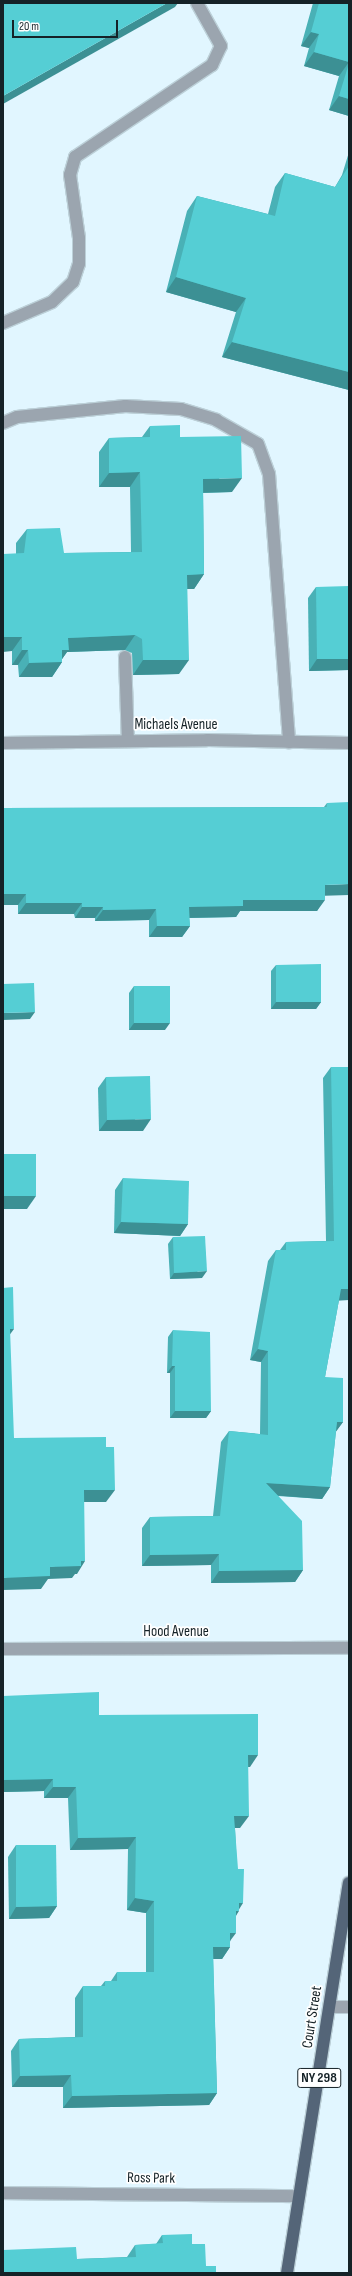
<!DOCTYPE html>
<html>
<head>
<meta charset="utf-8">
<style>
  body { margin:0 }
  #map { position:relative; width:352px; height:2276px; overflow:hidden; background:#e1f6ff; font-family:"Sofia Sans Condensed",sans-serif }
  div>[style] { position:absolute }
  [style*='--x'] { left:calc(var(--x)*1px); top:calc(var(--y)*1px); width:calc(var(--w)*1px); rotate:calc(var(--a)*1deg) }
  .roads { filter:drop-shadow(1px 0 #bcd0d8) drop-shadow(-1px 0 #bcd0d8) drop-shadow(0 1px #bcd0d8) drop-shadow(0 -1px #bcd0d8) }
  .minor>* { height:12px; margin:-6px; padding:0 6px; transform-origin:6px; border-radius:6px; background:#9ba5af }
  .major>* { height:12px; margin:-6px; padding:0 6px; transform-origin:6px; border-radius:6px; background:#546578 }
  .wall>* { inset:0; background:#49b1b6 }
  .shaded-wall>* { inset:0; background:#3c9094 }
  .building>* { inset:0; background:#55ced4 }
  span { translate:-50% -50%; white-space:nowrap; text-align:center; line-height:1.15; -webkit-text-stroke:3.5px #fff; paint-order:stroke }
  .shield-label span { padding:1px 3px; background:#fff; border:1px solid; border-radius:3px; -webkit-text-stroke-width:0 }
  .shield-label { font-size:14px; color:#152227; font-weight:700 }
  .street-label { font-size:15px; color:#152227 }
  .frame { position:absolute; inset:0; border:4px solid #152227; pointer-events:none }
  .scale { position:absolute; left:12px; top:20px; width:106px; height:18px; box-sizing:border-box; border:2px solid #152227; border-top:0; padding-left:5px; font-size:12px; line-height:14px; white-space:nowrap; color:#152227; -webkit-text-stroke:3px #fff; paint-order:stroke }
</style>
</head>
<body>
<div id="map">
  <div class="roads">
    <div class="minor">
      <i style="--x:3;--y:323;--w:53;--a:-23.2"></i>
      <i style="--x:52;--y:302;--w:29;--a:-44"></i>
      <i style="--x:73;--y:282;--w:19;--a:-72"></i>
      <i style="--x:79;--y:264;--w:26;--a:-90"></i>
      <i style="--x:79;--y:238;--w:64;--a:-98.1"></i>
      <i style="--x:70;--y:175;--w:19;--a:-74"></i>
      <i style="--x:75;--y:157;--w:165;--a:-33.9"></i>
      <i style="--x:212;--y:65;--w:21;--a:-65"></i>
      <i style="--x:221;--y:46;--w:49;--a:-119.2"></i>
      <i style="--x:3;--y:423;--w:15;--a:-23"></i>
      <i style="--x:17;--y:417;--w:109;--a:-5.8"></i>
      <i style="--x:125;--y:406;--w:56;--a:3.1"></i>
      <i style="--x:181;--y:409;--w:37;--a:17"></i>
      <i style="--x:216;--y:420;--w:48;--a:29.7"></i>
      <i style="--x:258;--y:444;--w:32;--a:70"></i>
      <i style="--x:269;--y:474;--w:269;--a:85.7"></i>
      <i style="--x:125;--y:657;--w:84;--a:88"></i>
      <i style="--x:3;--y:743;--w:204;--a:-0.8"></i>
      <i style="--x:207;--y:740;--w:142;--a:1.2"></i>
      <i style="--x:3;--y:1649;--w:346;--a:-0.2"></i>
      <i style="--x:330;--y:2007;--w:19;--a:0"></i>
      <i style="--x:3;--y:2193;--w:296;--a:0.6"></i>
    </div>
    <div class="major">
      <i style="--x:287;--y:2273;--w:395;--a:-81"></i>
    </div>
  </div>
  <div class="wall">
    <i style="clip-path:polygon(313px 3px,349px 3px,349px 116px,329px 110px,339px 76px,304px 66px,309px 48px,301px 46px)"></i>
    <i style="clip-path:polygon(349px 152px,349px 390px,222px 357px,236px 312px,166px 292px,187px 211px,197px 196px,268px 214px,275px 187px,285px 173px,335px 187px,342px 175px)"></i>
    <i style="clip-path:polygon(150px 426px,180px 437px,232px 492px,203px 493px,204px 574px,194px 589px,187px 589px,179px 674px,133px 675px,132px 653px,125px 650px,67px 652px,62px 659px,62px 662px,52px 677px,19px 677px,18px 665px,12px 665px,12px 651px,16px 553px,16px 543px,27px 529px,64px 553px,131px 552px,130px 487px,99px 487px,99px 452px,109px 438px,142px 437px)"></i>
    <i style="clip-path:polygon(316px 587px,349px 670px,309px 671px,308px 598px)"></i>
    <i style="clip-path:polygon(327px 803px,325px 896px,317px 911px,240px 911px,236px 917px,189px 918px,190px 926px,182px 937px,149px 937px,149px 920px,95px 921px,95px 918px,75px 918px,74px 914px,18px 914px,18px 905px,3px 905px,3px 808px,324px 807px)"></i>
    <i style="clip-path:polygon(276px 965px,321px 1002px,316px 1009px,271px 1009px,271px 971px)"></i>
    <i style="clip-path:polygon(134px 986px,165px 1030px,129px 1030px,129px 993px)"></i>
    <i style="clip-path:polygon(331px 1067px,349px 1067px,349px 1300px,339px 1300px,325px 1377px,343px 1422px,336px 1431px,330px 1487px,322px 1499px,278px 1496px,303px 1570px,295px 1582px,211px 1583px,211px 1565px,142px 1566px,142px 1528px,150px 1517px,213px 1516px,221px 1442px,229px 1431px,260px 1434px,261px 1362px,250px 1360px,268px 1261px,276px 1250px,280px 1250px,286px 1242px,326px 1241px,323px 1078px)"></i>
    <i style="clip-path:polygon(106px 1077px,143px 1131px,99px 1131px,98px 1088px)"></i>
    <i style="clip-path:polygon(123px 1178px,188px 1224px,180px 1236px,114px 1233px,115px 1190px)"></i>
    <i style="clip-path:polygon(173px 1237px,202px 1278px,170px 1279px,168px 1244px)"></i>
    <i style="clip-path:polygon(173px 1330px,211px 1411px,206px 1418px,170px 1418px,170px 1373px,167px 1373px,168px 1337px)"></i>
    <i style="clip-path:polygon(3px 1696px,99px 1715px,250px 1767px,248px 1767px,240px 1828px,235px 1828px,239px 1909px,236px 1916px,230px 1942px,230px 1947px,222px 1959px,213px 1959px,217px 2093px,209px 2105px,63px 2108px,63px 2087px,12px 2087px,11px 2051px,19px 2039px,75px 2037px,75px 1998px,83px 1986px,101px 1986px,105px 1981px,111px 1981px,117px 1972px,146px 1972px,146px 1913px,127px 1910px,128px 1849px,70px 1850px,68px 1798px,44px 1798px,44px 1791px,3px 1792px)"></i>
    <i style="clip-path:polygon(16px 1845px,57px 1906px,49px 1918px,9px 1919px,8px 1857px)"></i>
    <i style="clip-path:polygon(162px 2235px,192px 2244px,206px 2266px,77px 2259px,127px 2257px,135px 2245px,156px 2244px)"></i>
  </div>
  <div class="shaded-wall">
    <i style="clip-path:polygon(167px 3px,178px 3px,175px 7px,3px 104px,3px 96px)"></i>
    <i style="clip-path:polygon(311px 32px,319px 34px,309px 48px,301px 46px)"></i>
    <i style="clip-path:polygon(314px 52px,349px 62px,339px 76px,304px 66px)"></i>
    <i style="clip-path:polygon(339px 96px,349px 99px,349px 116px,329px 110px)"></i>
    <i style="clip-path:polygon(176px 277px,246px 298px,236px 312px,166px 292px)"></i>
    <i style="clip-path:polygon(232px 342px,349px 372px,349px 390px,222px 357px)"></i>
    <i style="clip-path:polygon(140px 472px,130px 487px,99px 487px,109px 473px)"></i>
    <i style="clip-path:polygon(242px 478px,232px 492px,193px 493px,203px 479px)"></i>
    <i style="clip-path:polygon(204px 574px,194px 589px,177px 589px,187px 575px)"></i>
    <i style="clip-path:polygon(135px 635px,125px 650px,67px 652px,60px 662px,62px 662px,52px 677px,19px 677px,29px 663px,68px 638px)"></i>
    <i style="clip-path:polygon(3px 637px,22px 637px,12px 651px,3px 652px)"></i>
    <i style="clip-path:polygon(22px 650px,28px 650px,18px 665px,12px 665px)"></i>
    <i style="clip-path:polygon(317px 659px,349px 659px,349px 670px,309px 671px)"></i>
    <i style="clip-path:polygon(143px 660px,189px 660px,179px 674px,133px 675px)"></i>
    <i style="clip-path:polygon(349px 884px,349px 895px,317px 896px,325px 885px)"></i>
    <i style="clip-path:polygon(3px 894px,26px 894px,18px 905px,3px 905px)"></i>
    <i style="clip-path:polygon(243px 900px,325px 900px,317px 911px,240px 911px,236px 917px,182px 918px,189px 907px)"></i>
    <i style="clip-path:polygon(26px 903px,82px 903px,74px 914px,18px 914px)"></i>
    <i style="clip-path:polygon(82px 907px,103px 907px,95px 918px,75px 918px)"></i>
    <i style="clip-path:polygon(156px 909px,149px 920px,95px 921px,103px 910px)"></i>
    <i style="clip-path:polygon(157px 926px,190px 926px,182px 937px,149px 937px)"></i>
    <i style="clip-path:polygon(276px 1002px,321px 1002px,316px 1009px,271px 1009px)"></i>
    <i style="clip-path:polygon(35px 1012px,30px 1019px,3px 1020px,3px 1013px)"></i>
    <i style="clip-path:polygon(134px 1023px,170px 1023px,165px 1030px,129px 1030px)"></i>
    <i style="clip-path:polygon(151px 1119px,143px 1131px,99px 1131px,107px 1120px)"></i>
    <i style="clip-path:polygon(3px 1196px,36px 1196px,27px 1209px,3px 1209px)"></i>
    <i style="clip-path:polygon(121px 1222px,188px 1224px,180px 1236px,114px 1233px)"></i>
    <i style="clip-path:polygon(207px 1271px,202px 1278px,170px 1279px,174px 1273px)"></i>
    <i style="clip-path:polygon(341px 1289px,349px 1289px,349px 1300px,333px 1301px)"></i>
    <i style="clip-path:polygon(10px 1329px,14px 1329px,5px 1341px)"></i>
    <i style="clip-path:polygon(258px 1349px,268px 1351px,261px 1362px,250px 1360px)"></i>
    <i style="clip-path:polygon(172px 1366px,175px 1366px,170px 1373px,167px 1373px)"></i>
    <i style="clip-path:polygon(175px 1411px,211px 1411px,206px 1418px,170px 1418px)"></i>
    <i style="clip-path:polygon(337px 1422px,343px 1422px,335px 1433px)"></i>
    <i style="clip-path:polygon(266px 1483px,330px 1487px,322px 1499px,258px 1494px)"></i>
    <i style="clip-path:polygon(84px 1490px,115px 1490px,106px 1502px,75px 1502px)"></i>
    <i style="clip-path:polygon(219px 1554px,211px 1565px,142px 1566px,150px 1555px)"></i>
    <i style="clip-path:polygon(81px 1561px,85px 1561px,77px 1574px,75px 1574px,72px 1578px,48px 1579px,41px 1589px,3px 1590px,3px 1578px,50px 1567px)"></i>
    <i style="clip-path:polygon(303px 1570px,295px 1582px,211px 1583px,219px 1571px)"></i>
    <i style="clip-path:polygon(248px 1755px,258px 1755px,250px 1767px,240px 1767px)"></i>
    <i style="clip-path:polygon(53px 1779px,44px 1791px,3px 1792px,3px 1780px)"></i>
    <i style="clip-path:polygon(53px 1787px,76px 1787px,68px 1798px,44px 1798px)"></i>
    <i style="clip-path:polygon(234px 1816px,249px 1816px,240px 1828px,226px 1828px)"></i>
    <i style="clip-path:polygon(136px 1837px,128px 1849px,70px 1850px,78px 1838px)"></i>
    <i style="clip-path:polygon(135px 1898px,154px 1901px,146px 1913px,127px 1910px)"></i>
    <i style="clip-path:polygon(239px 1903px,243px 1903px,238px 1911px,239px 1911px,231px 1923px)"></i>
    <i style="clip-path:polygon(57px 1906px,49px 1918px,9px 1919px,16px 1907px)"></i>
    <i style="clip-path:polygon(230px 1933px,236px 1933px,227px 1945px)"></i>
    <i style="clip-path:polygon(213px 1947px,230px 1947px,222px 1959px,205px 1959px)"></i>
    <i style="clip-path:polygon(71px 2075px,63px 2087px,12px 2087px,20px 2076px)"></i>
    <i style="clip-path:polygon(217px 2093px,209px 2105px,63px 2108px,72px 2096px)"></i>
  </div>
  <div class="building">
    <i style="clip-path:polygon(3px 3px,167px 3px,3px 96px)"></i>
    <i style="clip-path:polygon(319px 3px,349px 3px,349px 62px,314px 52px,319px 34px,311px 32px)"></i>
    <i style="clip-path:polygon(349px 63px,349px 99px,339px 96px)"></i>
    <i style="clip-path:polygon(349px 166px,349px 372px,232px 342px,246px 298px,176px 277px,197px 196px,275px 216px,285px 173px,335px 187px)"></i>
    <i style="clip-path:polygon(180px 425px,180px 437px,241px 436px,242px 478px,203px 479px,204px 574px,187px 575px,189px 660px,143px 660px,142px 639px,135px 635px,68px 638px,69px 650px,62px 650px,62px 662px,29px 663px,28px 650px,22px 650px,22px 637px,3px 637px,3px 554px,24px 553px,27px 529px,60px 528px,64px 553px,142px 552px,140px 472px,109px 473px,109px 438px,150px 437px,150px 426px)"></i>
    <i style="clip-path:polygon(349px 586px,349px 659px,317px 659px,316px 587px)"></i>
    <i style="clip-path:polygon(349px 802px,349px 884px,325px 885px,325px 900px,243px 900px,243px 906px,189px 907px,190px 926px,157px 926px,156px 909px,103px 910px,103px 907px,82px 907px,82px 903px,26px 903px,26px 894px,3px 894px,3px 808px,327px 807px,327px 803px)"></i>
    <i style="clip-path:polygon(321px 964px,321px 1002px,276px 1002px,276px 965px)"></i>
    <i style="clip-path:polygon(34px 983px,35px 1012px,3px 1013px,3px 984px)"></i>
    <i style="clip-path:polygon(134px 986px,170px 986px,170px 1023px,134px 1023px)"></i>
    <i style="clip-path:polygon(331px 1067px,349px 1067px,349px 1289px,341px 1289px,325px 1377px,343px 1378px,343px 1422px,337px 1422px,330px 1487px,266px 1483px,302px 1521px,303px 1570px,219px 1571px,219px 1554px,150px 1555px,150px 1517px,220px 1516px,229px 1431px,268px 1435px,268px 1351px,258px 1349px,276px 1250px,286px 1250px,286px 1242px,334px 1241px)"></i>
    <i style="clip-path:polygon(150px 1076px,151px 1119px,107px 1120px,106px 1077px)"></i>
    <i style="clip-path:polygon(3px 1154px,36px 1154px,36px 1196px,3px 1196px,3px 1197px)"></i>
    <i style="clip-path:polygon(123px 1178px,189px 1181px,188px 1224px,121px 1222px)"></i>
    <i style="clip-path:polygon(205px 1236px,207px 1271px,174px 1273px,173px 1237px)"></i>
    <i style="clip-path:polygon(13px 1287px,14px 1329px,10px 1329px,14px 1438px,106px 1437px,106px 1447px,114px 1447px,115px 1490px,84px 1490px,85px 1561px,81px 1561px,81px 1566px,50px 1567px,50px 1576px,3px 1578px,3px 1288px)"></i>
    <i style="clip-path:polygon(173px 1330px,210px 1332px,211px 1411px,175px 1411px,175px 1366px,172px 1366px)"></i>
    <i style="clip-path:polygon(99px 1692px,99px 1715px,258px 1714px,258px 1755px,248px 1755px,249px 1816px,234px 1816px,238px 1869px,244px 1869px,243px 1903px,239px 1903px,239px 1911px,236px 1911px,236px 1933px,230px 1933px,230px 1947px,213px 1947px,217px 2093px,72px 2096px,71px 2075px,20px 2076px,19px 2039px,83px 2037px,83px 1986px,105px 1986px,105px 1981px,117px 1981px,117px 1972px,154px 1972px,154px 1901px,135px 1898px,136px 1837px,78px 1838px,76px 1787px,53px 1787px,53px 1779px,3px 1780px,3px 1696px)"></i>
    <i style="clip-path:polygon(16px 1845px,56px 1845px,57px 1906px,16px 1907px)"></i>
    <i style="clip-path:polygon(192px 2234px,192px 2244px,205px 2244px,206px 2266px,216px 2266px,216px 2273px,3px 2273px,3px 2250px,76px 2247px,77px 2259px,136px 2257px,135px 2245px,163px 2243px,162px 2235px)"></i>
  </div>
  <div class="shield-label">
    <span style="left:319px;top:2078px">NY 298</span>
  </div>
  <div class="street-label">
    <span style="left:176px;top:725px">Michaels Avenue</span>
    <span style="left:176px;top:1632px">Hood Avenue</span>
    <span style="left:312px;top:2017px;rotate:-81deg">Court Street</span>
    <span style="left:151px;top:2178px;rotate:1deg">Ross Park</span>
  </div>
  <div class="frame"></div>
  <div class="scale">20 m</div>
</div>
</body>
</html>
